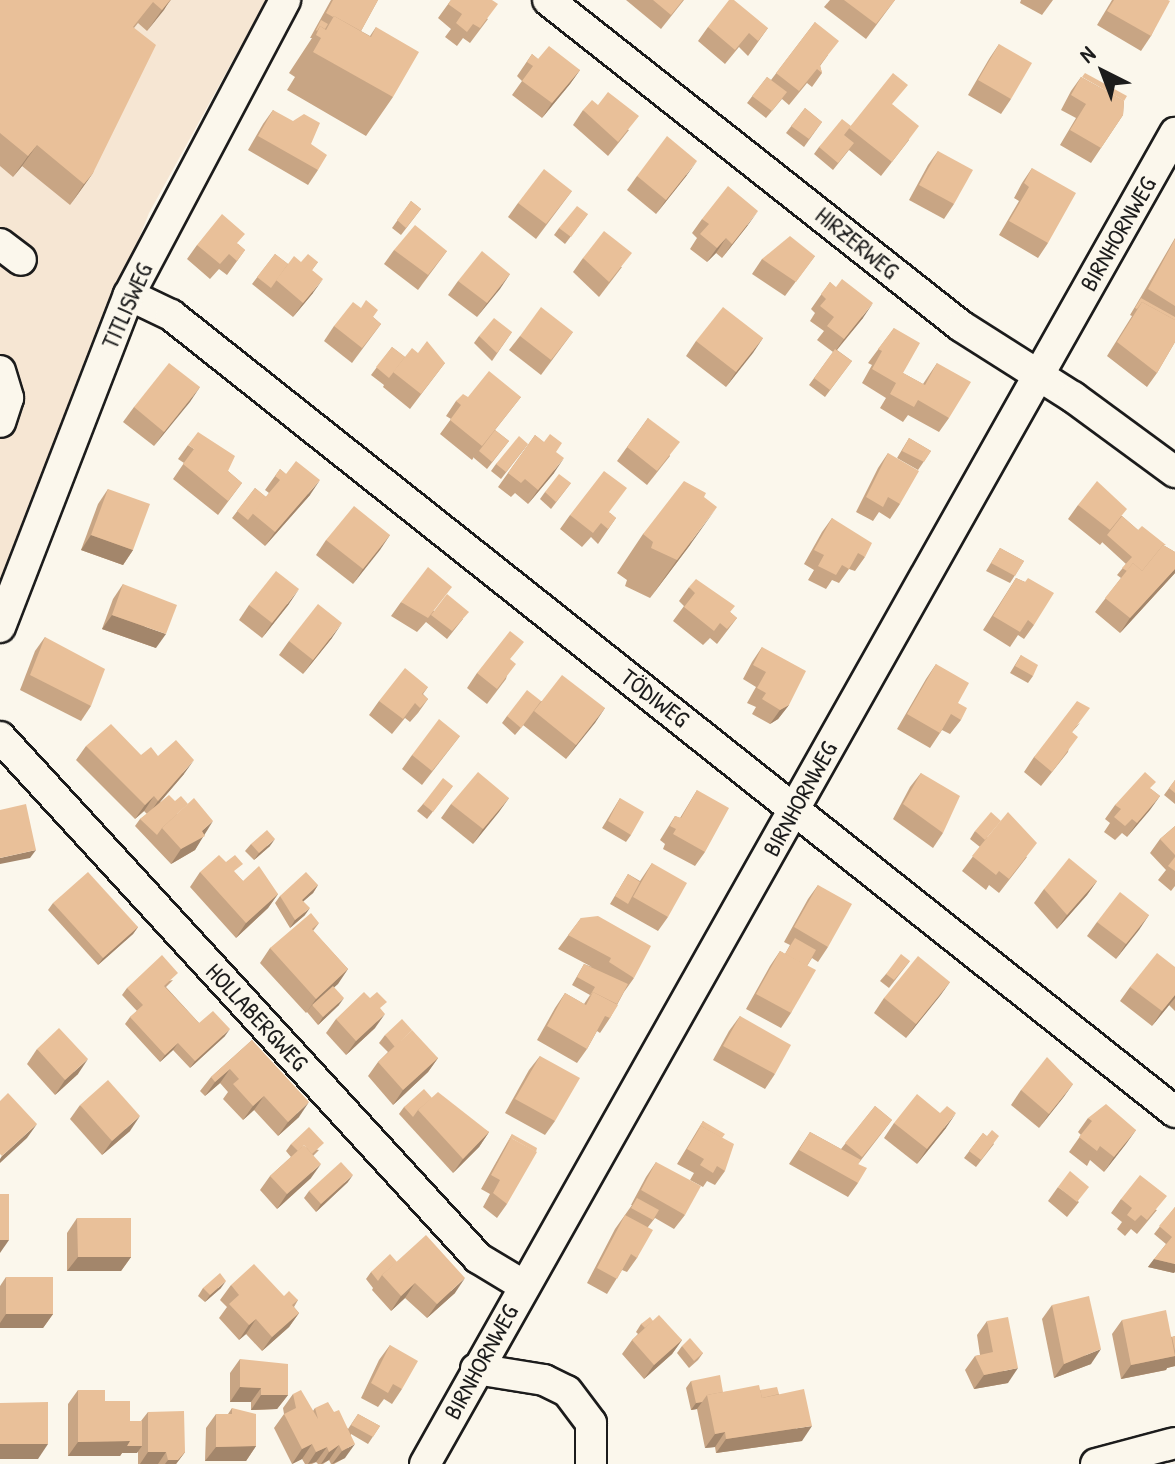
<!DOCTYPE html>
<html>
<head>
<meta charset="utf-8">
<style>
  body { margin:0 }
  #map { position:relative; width:1175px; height:1464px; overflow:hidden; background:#fbf7ec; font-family:"Patrick Hand",sans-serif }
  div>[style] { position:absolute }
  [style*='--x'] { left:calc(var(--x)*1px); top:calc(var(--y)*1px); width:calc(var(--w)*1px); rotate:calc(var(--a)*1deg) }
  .built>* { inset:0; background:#f6e6d3 }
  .roads { filter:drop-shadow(2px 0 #1c1c1c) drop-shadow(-2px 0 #1c1c1c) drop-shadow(0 2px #1c1c1c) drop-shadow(0 -2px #1c1c1c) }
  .minor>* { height:30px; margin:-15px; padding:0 15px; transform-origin:15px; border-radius:15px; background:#fbf7ec }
  .wall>* { inset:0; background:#c8a584 }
  .shaded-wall>* { inset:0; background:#a3866b }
  .building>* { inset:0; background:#e9c099 }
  span { translate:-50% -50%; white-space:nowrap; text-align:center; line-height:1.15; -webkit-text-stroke:6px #fbf7ec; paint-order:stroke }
  .street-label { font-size:24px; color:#1c1c1c }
  .north { position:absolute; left:1063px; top:32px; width:80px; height:80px; -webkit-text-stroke:6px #fbf7ec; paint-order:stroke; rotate:318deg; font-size:22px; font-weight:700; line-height:32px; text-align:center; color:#1c1c1c }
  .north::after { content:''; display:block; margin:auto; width:28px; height:36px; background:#1c1c1c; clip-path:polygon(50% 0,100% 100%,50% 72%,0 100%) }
</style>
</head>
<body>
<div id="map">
  <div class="built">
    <i style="clip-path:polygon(0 0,266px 0,149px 213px,0 587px)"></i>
  </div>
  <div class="roads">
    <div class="minor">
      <i style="--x:548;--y:0;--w:526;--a:38.29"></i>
      <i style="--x:961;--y:326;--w:133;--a:32.4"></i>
      <i style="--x:1073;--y:397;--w:127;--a:36.3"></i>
      <i style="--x:0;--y:244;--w:26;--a:37"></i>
      <i style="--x:129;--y:295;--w:47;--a:25.5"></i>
      <i style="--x:171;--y:315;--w:1282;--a:38.44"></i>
      <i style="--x:0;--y:371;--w:28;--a:73"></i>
      <i style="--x:8;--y:398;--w:25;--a:108"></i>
      <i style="--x:0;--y:627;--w:356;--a:-68.8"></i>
      <i style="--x:129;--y:295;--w:334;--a:-62.1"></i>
      <i style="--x:0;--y:737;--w:707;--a:47.46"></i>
      <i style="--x:478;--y:1258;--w:52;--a:31"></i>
      <i style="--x:476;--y:1369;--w:69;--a:9.2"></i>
      <i style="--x:544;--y:1380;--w:25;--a:26"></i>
      <i style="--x:567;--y:1391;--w:40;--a:53"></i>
      <i style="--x:591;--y:1423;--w:41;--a:90"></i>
      <i style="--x:425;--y:1464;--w:1528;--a:-60.6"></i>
      <i style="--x:1096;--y:1464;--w:82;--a:-14.9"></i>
    </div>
  </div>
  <div class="wall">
    <i style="clip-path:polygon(0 0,171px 0,147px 31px,138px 23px,134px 28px,93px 173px,70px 205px,22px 166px,13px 177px,0 166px)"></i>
    <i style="clip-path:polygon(331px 0,378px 0,361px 31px,370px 36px,376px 27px,393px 97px,366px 136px,287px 90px,295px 77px,289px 73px,312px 38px,310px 38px)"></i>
    <i style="clip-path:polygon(451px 0,488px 19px,470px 43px,463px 38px,457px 46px,445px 37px,451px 29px,438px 18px)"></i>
    <i style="clip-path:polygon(626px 0,684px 0,661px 29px)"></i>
    <i style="clip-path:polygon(830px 0,895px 0,866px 39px,824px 7px)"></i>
    <i style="clip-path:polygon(1021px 0,1053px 0,1042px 15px,1020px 3px)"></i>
    <i style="clip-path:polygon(1112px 0,1168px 0,1151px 36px,1141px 51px,1097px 25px)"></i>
    <i style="clip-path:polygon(815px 22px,828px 55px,820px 66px,822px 73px,812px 87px,807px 83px,789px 105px,782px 99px,766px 118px,747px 103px,767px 77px,771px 80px)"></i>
    <i style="clip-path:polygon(708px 27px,768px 28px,748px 56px,739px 47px,725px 64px,698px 41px)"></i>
    <i style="clip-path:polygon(999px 44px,1011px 99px,1001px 114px,968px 95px,989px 59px)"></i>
    <i style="clip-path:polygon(532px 54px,538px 59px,580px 70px,570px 84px,542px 118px,512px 95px,522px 81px,517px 76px)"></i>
    <i style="clip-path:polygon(1081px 77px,1124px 101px,1123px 115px,1091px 163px,1060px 145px,1076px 118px,1061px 110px,1071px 91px)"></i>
    <i style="clip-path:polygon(893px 105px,909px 140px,881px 176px,849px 150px,833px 170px,814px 154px,819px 147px,851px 126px)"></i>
    <i style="clip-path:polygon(805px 108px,822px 122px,804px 147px,786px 133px)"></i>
    <i style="clip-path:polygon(273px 110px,311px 144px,318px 170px,308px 185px,248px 150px,263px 124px)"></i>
    <i style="clip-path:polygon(583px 110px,629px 130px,608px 156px,573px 125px)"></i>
    <i style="clip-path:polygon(938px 151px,954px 204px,944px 219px,909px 200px,928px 165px)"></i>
    <i style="clip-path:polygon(1032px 168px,1048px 243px,1038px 258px,999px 235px,1019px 201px,1014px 198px,1022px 183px)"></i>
    <i style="clip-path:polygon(687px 175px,656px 214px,627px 190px,637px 176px)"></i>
    <i style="clip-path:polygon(572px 191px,536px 239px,508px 217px,518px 203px)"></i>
    <i style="clip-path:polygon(411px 201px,421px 209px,401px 235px,392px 228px)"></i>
    <i style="clip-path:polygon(588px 214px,565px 244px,554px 235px,559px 228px)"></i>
    <i style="clip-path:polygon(702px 219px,748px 225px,722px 258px,716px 253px,707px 262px,690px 249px,697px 238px,692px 233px)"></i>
    <i style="clip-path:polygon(1175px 238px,1175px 342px,1157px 373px,1147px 387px,1107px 356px,1132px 316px,1130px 315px,1136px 305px)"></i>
    <i style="clip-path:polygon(238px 244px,245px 250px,227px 275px,219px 269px,210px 279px,187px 259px,197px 245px)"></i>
    <i style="clip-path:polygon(394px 250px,447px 251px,418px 290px,384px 264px)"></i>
    <i style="clip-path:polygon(275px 254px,288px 264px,301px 262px,318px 262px,312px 270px,313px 293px,293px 317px,252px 284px)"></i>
    <i style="clip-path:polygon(815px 256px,785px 296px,752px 274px,762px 259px)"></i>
    <i style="clip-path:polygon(583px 258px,622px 267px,599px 297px,573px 272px)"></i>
    <i style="clip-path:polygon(510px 274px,477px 317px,448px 295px,458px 281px)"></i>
    <i style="clip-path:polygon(830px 282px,863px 318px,837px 350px,852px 361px,825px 397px,809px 385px,833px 352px,817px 340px,824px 331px,810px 321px,815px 313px,811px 309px)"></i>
    <i style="clip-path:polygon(373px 317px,381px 324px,352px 363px,324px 341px,334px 326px)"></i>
    <i style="clip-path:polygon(894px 328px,903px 373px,923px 384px,937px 363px,949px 418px,939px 432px,908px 415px,903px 422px,880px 408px,886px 398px,862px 383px,872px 365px,868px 363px)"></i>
    <i style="clip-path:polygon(512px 332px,492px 361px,474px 343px,479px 336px)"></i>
    <i style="clip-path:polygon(573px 332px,541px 375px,509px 350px,520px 336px)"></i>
    <i style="clip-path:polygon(763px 338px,726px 387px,686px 356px,696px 341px)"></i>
    <i style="clip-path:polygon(392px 347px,405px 357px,445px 363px,410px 409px,383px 387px,384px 385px,371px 375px)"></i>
    <i style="clip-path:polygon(200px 387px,154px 446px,123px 422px,134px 407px)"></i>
    <i style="clip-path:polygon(468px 397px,521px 397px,495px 430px,509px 441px,487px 469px,474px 458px,474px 457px,472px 460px,440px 434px,451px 419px,446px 416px,456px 401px)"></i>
    <i style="clip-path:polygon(648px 418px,670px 456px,647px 485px,617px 461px)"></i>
    <i style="clip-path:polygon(535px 435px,556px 452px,554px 473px,528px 504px,515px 493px,511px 497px,498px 487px)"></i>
    <i style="clip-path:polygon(909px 438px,931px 451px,918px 470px,897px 458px)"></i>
    <i style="clip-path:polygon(528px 444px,501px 479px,491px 471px,496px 464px)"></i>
    <i style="clip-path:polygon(188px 445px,228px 471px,242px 483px,218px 515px,173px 479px,184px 463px,178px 459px)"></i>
    <i style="clip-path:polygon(888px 453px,900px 504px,890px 519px,879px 512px,873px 521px,856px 512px,878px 468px)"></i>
    <i style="clip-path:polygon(280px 469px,310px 495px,265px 546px,232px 518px,255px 488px,266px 497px,269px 493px,265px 490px)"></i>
    <i style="clip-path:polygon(571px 483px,551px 509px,540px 499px,545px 492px)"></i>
    <i style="clip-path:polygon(108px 489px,133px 550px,123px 565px,81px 550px,98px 504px)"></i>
    <i style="clip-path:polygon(704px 497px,690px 545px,650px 598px,625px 586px,627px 580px,617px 573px,643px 534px)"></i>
    <i style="clip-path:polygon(1078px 505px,1122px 516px,1138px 530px,1175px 552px,1175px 573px,1120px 633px,1095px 612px,1121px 578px,1117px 575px,1126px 564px,1102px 542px,1104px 540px,1100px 545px,1068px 519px)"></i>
    <i style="clip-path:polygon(610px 513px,616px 518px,598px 544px,591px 537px,582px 547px,560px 529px,570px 515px)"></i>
    <i style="clip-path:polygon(832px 518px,865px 557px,855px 571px,849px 569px,839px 583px,832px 580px,826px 589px,808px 580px,814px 570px,804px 564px,822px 532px)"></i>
    <i style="clip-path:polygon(390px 535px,353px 584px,316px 555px,326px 540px)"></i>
    <i style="clip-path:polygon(1000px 548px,1024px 561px,1010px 583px,986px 571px)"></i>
    <i style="clip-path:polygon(1016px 578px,1025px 582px,1034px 625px,1024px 639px,1018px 635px,1010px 647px,983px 630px)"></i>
    <i style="clip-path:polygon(123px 584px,156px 648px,102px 629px,113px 599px)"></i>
    <i style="clip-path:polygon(689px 587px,730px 612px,737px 618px,717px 644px,710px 638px,703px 645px,673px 621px,684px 606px,679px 601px)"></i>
    <i style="clip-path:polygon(401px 602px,463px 619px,447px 639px,426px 622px,417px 632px,391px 616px)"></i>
    <i style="clip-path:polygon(289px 604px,262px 638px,239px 620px,249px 605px)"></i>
    <i style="clip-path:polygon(45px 637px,91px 706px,81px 721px,20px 690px,35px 651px)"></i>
    <i style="clip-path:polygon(332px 638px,303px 674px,279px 655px,289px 641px)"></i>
    <i style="clip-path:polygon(762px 647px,789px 705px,778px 719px,770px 724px,752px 714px,756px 707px,747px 703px,756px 687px,743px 679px,752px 662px)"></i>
    <i style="clip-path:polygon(1021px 655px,1033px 676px,1028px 683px,1010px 673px)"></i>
    <i style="clip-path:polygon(511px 660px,506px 679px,487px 704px,467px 688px,477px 673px)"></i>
    <i style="clip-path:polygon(936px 664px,958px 703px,961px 720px,950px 734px,942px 730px,930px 748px,897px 729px,926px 679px)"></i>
    <i style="clip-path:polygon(428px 687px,423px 694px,428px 699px,418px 713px,410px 722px,405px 718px,392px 734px,369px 715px,379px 701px)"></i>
    <i style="clip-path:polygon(541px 701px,605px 708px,566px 759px,523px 725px,526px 722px,515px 735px,502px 723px,507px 716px)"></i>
    <i style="clip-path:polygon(1080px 723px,1072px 732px,1068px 752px,1041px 786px,1024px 772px,1034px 757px)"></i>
    <i style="clip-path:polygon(460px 736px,422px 785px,402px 769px,412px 755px)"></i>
    <i style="clip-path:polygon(86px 746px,141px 755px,158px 756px,184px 774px,160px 802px,204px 834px,195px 850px,171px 864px,135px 826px,140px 819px,147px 814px,144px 811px,135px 819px,76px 760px)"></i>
    <i style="clip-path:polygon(921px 773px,943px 833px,933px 848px,893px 819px,910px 787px)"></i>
    <i style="clip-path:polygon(1175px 780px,1175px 804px,1164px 795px)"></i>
    <i style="clip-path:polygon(453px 786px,427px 819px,417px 811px,423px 804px)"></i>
    <i style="clip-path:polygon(1151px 789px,1160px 796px,1127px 837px,1122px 833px,1115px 840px,1104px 832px,1110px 823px,1105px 819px,1115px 805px)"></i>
    <i style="clip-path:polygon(697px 790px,705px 852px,695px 866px,663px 849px,665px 844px,660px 840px,675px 816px,680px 818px)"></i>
    <i style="clip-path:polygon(509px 798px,473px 844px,441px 818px,451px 804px)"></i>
    <i style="clip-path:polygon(620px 798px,631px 835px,626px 842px,602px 828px)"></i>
    <i style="clip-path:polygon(1175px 826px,1175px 886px,1171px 891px,1158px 880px,1166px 870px,1150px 853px,1160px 839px)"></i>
    <i style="clip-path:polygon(975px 831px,1027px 857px,999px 893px,989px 885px,986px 890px,962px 871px,980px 847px,970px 839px)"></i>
    <i style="clip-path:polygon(251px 844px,270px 846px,254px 860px,245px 851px)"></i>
    <i style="clip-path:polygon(652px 863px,668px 917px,658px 931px,610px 904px,628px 874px,640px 881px)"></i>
    <i style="clip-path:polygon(200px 872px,236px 874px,243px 881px,278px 894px,268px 908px,236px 938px,190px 887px)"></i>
    <i style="clip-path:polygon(1097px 881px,1087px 895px,1057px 929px,1034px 903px,1044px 889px)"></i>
    <i style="clip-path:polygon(318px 885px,313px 893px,303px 901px,305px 915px,290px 928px,275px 903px,280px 896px)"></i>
    <i style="clip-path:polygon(818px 885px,828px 947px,818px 962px,812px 958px,807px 966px,791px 1013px,781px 1028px,746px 1009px,770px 966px,780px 951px,785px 954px,790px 945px,784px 942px,808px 899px)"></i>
    <i style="clip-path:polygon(53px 903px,138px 927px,133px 934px,98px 965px,48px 910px)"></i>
    <i style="clip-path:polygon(1149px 915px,1116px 959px,1087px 936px,1097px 922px)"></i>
    <i style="clip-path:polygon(581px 918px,634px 978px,624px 992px,610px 1018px,600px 1033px,597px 1031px,587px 1049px,577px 1063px,537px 1040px,555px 1008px,565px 993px,584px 1004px,590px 995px,572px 985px,584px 964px,592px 967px,558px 949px)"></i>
    <i style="clip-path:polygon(319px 923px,313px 931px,348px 969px,334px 987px,339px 1005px,318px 1025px,307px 1012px,306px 1013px,260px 963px,270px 948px)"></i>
    <i style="clip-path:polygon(910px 961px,889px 988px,880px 981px,886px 974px)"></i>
    <i style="clip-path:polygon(1175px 967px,1175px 1011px,1169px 1005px,1152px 1026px,1120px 1001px,1130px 987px)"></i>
    <i style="clip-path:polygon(173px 980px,166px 987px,199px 1023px,225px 1036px,190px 1068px,173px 1050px,160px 1062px,125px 1024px,130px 1017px,137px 1011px,122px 995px,127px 988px)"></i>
    <i style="clip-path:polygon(950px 982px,906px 1038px,874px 1013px,884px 998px)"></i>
    <i style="clip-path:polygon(381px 1010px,375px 1028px,346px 1055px,326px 1033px,336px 1019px)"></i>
    <i style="clip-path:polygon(740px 1016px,775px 1074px,765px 1089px,713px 1060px,729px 1031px)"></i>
    <i style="clip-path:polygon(385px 1035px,438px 1058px,428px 1072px,393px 1105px,368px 1076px,378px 1062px,388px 1052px,379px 1043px)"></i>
    <i style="clip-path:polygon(252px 1040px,299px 1117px,278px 1136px,254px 1110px,243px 1120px,223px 1099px,228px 1092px,220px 1083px,205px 1096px,200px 1091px,211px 1077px)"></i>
    <i style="clip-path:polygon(37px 1049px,78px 1074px,55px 1095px,27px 1064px)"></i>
    <i style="clip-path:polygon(540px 1056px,555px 1121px,545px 1135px,505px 1113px,529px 1070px)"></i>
    <i style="clip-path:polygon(1073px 1084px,1039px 1128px,1011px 1105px,1021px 1090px)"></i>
    <i style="clip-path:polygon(432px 1098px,489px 1132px,479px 1147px,453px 1173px,399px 1114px,404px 1107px)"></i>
    <i style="clip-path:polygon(80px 1105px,130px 1131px,102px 1155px,70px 1119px)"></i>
    <i style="clip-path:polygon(875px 1106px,892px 1120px,858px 1164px,858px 1183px,848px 1197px,789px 1164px,810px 1132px,841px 1149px)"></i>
    <i style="clip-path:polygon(1088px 1118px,1136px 1130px,1104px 1172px,1090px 1160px,1087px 1166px,1069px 1152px,1081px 1135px,1078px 1132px)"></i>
    <i style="clip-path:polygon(703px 1121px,722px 1138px,725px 1171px,715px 1185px,707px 1181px,703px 1187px,690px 1180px,694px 1173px,677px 1164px)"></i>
    <i style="clip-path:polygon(894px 1123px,946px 1128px,917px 1164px,884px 1138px)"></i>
    <i style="clip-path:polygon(983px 1133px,994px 1144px,976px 1167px,964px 1158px)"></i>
    <i style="clip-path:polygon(512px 1134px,507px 1204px,497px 1218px,483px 1207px,490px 1194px,481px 1189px)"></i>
    <i style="clip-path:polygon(291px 1144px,319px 1150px,313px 1156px,311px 1178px,277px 1209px,260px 1190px,270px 1176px,291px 1157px,286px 1151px)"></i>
    <i style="clip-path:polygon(656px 1162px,685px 1215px,674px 1229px,655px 1218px,648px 1227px,637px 1258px,627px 1272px,622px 1270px,607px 1294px,587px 1283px,615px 1229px,632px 1205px,631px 1205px,646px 1177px)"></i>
    <i style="clip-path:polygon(348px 1182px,316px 1212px,304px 1198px,309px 1191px)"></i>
    <i style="clip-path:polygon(1058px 1187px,1079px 1202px,1067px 1217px,1048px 1201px)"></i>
    <i style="clip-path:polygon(1121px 1199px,1157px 1210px,1137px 1234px,1131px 1229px,1125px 1236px,1117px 1229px,1122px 1222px,1111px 1213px)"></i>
    <i style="clip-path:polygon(1175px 1207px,1174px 1273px,1148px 1267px,1166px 1244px,1154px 1234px)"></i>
    <i style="clip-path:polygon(77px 1218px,131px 1257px,121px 1271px,67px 1271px,67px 1233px)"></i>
    <i style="clip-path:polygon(397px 1262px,455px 1293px,427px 1318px,405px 1298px,391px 1311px,372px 1290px,373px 1288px,366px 1279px,371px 1272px)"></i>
    <i style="clip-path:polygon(6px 1277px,53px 1314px,43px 1328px,0 1328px,0 1286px)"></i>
    <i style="clip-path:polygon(231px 1285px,298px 1300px,294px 1307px,299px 1313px,289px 1327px,262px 1351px,246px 1334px,239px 1340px,219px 1318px,227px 1307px,220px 1300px)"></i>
    <i style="clip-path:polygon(203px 1288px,221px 1288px,205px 1302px,198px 1296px)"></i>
    <i style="clip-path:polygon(1052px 1305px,1091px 1364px,1054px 1378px,1042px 1319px)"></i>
    <i style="clip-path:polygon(1122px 1320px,1172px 1337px,1175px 1336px,1175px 1366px,1167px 1368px,1166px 1370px,1121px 1379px,1112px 1334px)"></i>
    <i style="clip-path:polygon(653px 1321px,682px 1340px,672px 1354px,644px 1379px,622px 1354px,632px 1340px,638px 1334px,636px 1332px,641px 1324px)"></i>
    <i style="clip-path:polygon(987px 1321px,1008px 1383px,974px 1389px,965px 1370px,975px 1356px,980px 1355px,977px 1335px)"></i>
    <i style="clip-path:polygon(390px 1345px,402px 1389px,392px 1404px,384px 1399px,378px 1407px,361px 1398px,379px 1360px)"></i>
    <i style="clip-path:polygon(682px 1346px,703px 1353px,698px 1360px,689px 1368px,677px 1353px)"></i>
    <i style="clip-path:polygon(240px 1359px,288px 1395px,277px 1409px,251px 1410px,251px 1402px,230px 1402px,230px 1373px)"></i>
    <i style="clip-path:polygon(691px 1381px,723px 1392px,760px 1390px,779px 1394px,802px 1441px,716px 1453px,715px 1447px,705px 1448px,697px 1409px,691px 1410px,686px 1388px)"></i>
    <i style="clip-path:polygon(78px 1390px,105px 1401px,130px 1421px,141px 1421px,148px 1412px,185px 1452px,176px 1464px,138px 1464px,138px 1452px,122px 1453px,120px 1456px,68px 1456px,68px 1404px)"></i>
    <i style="clip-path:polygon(293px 1394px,313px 1411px,315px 1408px,334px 1412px,348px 1429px,358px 1414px,380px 1426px,368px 1444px,351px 1434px,345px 1458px,334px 1464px,331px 1464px,329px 1460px,323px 1464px,318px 1464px,316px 1462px,312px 1464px,305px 1464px,302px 1459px,292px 1464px,274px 1428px,284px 1414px,283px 1408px)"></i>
    <i style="clip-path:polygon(232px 1408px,256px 1446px,246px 1461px,205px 1461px,206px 1428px,216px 1414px,228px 1414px)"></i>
  </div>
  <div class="shaded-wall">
    <i style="clip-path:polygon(170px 0,164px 10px,147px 31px,162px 10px)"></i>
    <i style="clip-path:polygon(580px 70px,570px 84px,542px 118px,552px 103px)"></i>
    <i style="clip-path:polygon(37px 145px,22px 166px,13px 177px,28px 156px)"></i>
    <i style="clip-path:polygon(697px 161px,687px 175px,656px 214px,666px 200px)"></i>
    <i style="clip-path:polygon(93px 173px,78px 194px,70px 205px,84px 184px)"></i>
    <i style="clip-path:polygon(758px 211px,748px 225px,722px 258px,732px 244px)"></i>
    <i style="clip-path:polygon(726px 238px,716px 253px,707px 262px,717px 248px)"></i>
    <i style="clip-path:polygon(510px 274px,500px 289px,477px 317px,487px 303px)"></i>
    <i style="clip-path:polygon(323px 279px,313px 293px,293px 317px,303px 303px)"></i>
    <i style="clip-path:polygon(873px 303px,863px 318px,834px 353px,844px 339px)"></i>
    <i style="clip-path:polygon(763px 338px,753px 353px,726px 387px,736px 372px)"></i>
    <i style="clip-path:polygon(200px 387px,190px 402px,154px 446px,164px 432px)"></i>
    <i style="clip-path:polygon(564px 458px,554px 473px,528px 504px,538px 490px)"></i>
    <i style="clip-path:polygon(320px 480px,310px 495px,265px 546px,275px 532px)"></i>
    <i style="clip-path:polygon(717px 507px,690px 545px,650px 598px,677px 560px)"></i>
    <i style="clip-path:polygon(91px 535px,133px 550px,123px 565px,81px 550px)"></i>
    <i style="clip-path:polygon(390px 535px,380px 550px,353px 584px,363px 569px)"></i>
    <i style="clip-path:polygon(1175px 569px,1175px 573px,1120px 633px,1130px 618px)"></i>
    <i style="clip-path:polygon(299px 589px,289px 604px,262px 638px,272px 623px)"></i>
    <i style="clip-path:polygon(112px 615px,166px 634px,156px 648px,102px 629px)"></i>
    <i style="clip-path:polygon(342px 623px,332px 638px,303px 674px,313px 660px)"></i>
    <i style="clip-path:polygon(789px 705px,778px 719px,770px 724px,780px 710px)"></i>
    <i style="clip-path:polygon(605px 708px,595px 723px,566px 759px,576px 745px)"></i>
    <i style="clip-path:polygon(194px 760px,184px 774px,148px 816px,158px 801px)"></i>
    <i style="clip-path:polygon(154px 796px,144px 811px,135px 819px,145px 805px)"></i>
    <i style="clip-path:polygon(1160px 796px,1150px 810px,1127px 837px,1137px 823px)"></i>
    <i style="clip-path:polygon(509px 798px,499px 812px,473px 844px,483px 829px)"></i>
    <i style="clip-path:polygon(213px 821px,195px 850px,171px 864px,181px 849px)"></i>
    <i style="clip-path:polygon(275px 839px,270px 846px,254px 860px,259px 853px)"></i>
    <i style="clip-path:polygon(36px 850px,30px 858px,0 864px,0 858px)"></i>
    <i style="clip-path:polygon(1097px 881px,1087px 895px,1057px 929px,1067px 915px)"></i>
    <i style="clip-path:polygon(318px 885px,313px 893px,297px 907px,302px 900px)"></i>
    <i style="clip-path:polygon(278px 894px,268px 908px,236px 938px,246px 923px)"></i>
    <i style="clip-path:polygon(310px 908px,305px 915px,290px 928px,295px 920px)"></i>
    <i style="clip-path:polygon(1149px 915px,1139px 930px,1116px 959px,1126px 944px)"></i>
    <i style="clip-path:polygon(138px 927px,133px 934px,98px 965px,103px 958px)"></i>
    <i style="clip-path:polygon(348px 969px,338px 984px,313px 1006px,312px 1005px,306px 1013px,316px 999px)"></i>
    <i style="clip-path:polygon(950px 982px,940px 996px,906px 1038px,916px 1024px)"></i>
    <i style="clip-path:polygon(1175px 995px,1175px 998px,1152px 1026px,1162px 1011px)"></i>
    <i style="clip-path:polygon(344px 998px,339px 1005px,318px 1025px,323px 1017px)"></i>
    <i style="clip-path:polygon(385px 1014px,375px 1028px,346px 1055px,356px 1041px)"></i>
    <i style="clip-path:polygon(230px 1029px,225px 1036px,190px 1068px,195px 1061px)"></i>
    <i style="clip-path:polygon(178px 1043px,173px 1050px,160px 1062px,165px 1055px)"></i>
    <i style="clip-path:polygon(438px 1058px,428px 1072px,393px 1105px,403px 1090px)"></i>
    <i style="clip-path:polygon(88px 1059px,78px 1074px,55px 1095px,65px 1080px)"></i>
    <i style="clip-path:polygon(230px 1069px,220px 1083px,205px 1096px,215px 1082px)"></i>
    <i style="clip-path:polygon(1073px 1084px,1063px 1098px,1039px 1128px,1049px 1114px)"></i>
    <i style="clip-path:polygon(264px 1096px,254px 1110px,243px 1120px,253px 1106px)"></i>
    <i style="clip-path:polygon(309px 1102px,299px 1117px,278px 1136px,288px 1122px)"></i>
    <i style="clip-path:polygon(956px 1113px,946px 1128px,917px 1164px,927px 1149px)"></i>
    <i style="clip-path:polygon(140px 1116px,130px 1131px,102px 1155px,112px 1141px)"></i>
    <i style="clip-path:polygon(37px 1124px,27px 1138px,0 1163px,0 1159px,2px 1156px)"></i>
    <i style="clip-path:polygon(1136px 1130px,1126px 1144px,1104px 1172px,1114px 1157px)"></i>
    <i style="clip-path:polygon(489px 1132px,479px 1147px,453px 1173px,463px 1159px)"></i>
    <i style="clip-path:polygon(321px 1164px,311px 1178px,277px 1209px,287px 1194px)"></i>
    <i style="clip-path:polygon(353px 1175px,348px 1182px,316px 1212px,321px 1204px)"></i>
    <i style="clip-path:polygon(0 1240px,9px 1240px,0 1253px)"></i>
    <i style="clip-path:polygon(78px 1257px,131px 1257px,121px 1271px,67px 1271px)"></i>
    <i style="clip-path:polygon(1154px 1259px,1175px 1264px,1175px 1272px,1174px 1273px,1148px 1267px)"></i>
    <i style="clip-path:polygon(465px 1278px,455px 1293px,427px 1318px,437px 1304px)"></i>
    <i style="clip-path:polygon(226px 1281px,221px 1288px,205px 1302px,210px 1295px)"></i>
    <i style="clip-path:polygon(415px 1283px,405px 1298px,391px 1311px,401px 1296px)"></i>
    <i style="clip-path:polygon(299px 1313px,289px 1327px,262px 1351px,272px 1337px)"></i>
    <i style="clip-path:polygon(6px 1314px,53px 1314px,43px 1328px,0 1328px,0 1323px)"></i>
    <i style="clip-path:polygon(256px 1319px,246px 1334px,239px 1340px,249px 1325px)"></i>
    <i style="clip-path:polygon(682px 1340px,672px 1354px,644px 1379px,654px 1365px)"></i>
    <i style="clip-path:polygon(1101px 1349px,1091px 1364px,1054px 1378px,1064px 1364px)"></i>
    <i style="clip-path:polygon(1175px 1356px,1175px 1366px,1167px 1368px,1166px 1370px,1121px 1379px,1131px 1365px)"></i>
    <i style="clip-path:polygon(1018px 1368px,1008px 1383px,974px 1389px,984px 1375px)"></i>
    <i style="clip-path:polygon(240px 1387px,261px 1388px,251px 1402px,230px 1402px)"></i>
    <i style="clip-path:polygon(261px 1395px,288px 1395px,277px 1409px,251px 1410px)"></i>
    <i style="clip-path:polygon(702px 1402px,697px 1409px,691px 1410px,696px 1403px)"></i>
    <i style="clip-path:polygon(812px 1426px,802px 1441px,716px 1453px,726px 1439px)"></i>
    <i style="clip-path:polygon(725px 1432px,715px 1447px,705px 1448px,715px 1434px)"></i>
    <i style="clip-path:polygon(130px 1441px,142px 1446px,137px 1453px,122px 1453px,120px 1456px,68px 1456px,78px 1442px)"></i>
    <i style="clip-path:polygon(0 1444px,48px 1444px,38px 1459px,0 1459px)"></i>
    <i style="clip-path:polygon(312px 1444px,302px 1459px,292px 1464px,302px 1449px)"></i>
    <i style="clip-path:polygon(355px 1444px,345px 1458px,332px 1464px,342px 1451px)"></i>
    <i style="clip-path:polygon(339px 1445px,329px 1460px,321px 1464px,329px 1452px)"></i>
    <i style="clip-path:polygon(256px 1446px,246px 1461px,205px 1461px,216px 1447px)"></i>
    <i style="clip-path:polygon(327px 1447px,316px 1462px,308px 1464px,316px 1452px)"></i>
    <i style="clip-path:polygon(148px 1452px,166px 1452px,158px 1464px,140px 1464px)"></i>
    <i style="clip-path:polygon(185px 1452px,176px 1464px,165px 1464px,168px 1460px)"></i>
  </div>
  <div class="building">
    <i style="clip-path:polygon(0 0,170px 0,162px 10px,153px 2px,133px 27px,156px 45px,93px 173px,84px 184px,37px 145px,28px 156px,0 133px)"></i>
    <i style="clip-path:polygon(333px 0,378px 0,361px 31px,334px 16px,333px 17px,326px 13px)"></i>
    <i style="clip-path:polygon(451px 0,492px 0,498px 4px,480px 28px,473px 24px,467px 32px,456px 23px,462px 14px,448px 4px)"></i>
    <i style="clip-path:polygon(653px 0,683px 0,671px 15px)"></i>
    <i style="clip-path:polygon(729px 0,734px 0,768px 28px,758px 41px,749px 33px,735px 50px,708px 27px)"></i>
    <i style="clip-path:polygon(844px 0,895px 0,876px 24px)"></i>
    <i style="clip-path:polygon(1114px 0,1168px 0,1170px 1px,1151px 36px,1107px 11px)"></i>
    <i style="clip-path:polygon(334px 16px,371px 37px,376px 27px,419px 52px,393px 97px,313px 52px,321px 38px,316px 35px,320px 26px,326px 30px)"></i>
    <i style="clip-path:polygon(321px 20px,328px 24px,325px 29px,320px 26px,317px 31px,316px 30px)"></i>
    <i style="clip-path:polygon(815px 22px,839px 41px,820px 65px,822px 73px,817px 69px,799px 91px,776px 73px)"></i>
    <i style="clip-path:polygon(999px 44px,1032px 63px,1011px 99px,978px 80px)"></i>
    <i style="clip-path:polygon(549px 46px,580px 70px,552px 103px,522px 81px,533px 66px,527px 62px,532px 54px,538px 59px)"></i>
    <i style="clip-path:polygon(893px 73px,908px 85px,892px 104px,919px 126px,892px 162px,849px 128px)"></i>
    <i style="clip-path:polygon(1085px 73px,1127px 96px,1124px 101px,1082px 77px)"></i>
    <i style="clip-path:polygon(767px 77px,787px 92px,772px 111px,752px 96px)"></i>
    <i style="clip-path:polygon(1081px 77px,1124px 101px,1123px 115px,1101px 148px,1070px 130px,1086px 104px,1071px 95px)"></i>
    <i style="clip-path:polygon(608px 92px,639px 116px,618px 142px,583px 110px,592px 100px,598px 105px)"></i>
    <i style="clip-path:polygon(805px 108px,822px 122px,809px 139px,791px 126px)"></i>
    <i style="clip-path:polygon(273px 110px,293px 121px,304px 114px,320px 123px,311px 144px,327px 155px,318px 170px,258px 136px)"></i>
    <i style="clip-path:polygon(842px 119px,851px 126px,844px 135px,854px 143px,838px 163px,819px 147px)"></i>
    <i style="clip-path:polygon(667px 136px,697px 161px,666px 200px,637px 176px)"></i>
    <i style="clip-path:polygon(938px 151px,973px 170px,954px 204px,919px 185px)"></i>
    <i style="clip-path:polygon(1032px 168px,1076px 193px,1048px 243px,1009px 221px,1029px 187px,1024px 183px)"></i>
    <i style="clip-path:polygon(544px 169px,572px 191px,546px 224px,518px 203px)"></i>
    <i style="clip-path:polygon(728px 186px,758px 211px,732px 244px,726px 238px,717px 248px,700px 234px,709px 224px,702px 219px)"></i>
    <i style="clip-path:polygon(411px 201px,421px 209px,406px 228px,397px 220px)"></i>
    <i style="clip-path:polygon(577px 206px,588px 214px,571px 237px,559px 228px)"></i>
    <i style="clip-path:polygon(222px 214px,245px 234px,237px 243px,245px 250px,237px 261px,229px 254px,220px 264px,197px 245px)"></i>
    <i style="clip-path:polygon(415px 225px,447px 251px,428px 275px,394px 250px)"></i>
    <i style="clip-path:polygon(604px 231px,632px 253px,609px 282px,583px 258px)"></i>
    <i style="clip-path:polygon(790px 236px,815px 256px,796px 282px,762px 259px)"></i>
    <i style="clip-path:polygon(1175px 239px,1175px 306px,1148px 289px)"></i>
    <i style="clip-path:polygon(482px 251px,510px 274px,487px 303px,458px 281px)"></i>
    <i style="clip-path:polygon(275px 254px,288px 264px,271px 288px,257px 277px)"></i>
    <i style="clip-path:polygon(308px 254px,318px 262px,312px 270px,323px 279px,303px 303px,276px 280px,294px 256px,301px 262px)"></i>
    <i style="clip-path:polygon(842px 279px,873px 303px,844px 339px,827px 326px,834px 317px,820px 306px,826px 299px,821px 294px,830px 282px,836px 287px)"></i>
    <i style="clip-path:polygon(1141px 298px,1175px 317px,1175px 320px,1142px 302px,1137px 309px,1135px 308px)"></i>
    <i style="clip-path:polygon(366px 300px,378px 310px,373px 317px,381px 324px,362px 348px,334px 326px,353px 302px,361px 308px)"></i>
    <i style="clip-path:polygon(1142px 302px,1175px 320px,1175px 342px,1157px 373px,1117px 342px)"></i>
    <i style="clip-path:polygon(541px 307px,573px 332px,551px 360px,520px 336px)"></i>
    <i style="clip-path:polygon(723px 307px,763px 338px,736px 372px,696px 341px)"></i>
    <i style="clip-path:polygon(494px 318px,512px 332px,497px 353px,479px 336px)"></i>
    <i style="clip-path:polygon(894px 328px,920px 343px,903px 373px,925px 385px,937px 363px,971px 382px,949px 418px,918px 400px,914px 407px,890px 394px,896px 383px,872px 369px,882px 351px,878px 349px)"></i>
    <i style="clip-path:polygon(427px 341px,445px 363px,421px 394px,393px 372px,412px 348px,418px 353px)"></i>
    <i style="clip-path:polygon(392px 347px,405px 357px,389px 378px,376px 367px)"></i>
    <i style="clip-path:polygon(835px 349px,852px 361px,830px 390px,814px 378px)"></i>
    <i style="clip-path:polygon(169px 363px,200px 387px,164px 432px,134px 407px)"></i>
    <i style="clip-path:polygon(489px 371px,521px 397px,482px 446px,450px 420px,461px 405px,456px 401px,463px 394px,468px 397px)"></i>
    <i style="clip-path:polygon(648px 418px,680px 442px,657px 471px,627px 447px)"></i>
    <i style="clip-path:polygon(495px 430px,509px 441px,492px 462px,479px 451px)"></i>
    <i style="clip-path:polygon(198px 432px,235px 456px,228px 471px,242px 483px,228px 501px,183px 464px,194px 449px,188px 445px)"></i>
    <i style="clip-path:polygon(550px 434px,562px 443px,556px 452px,564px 458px,538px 490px,525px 479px,521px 483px,508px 473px,535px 435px,544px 442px)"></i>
    <i style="clip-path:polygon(519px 436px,528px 444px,506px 472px,496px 464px)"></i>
    <i style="clip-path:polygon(909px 438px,931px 451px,924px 462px,902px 451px)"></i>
    <i style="clip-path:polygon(888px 453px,919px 471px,900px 504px,888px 497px,883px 507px,866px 497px)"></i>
    <i style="clip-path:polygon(296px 461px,320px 480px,275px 532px,252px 513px,280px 480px,275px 476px,280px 469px,286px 474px)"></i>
    <i style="clip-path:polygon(604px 471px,627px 488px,609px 512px,616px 518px,608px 529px,601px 523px,593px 533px,570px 515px)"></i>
    <i style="clip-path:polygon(559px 474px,571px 483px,556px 502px,545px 492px)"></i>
    <i style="clip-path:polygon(684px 481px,706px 493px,704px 497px,717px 507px,677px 560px,651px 548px,653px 542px,643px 534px)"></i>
    <i style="clip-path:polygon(1097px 481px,1127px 509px,1110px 530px,1078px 505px)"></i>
    <i style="clip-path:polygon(255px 488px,266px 497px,248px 520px,237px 511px)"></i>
    <i style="clip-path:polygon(108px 489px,150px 504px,133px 550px,91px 535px)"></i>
    <i style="clip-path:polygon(354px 506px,390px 535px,363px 569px,326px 540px)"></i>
    <i style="clip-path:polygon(1122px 516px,1138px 530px,1142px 526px,1166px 545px,1163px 545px,1142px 571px,1133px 563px,1127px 571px,1122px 568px,1132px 557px,1107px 535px)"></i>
    <i style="clip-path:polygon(832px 518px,872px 543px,865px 557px,858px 553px,849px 569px,842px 565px,836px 575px,818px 566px,824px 555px,814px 550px)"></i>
    <i style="clip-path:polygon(1163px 545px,1175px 552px,1175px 569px,1130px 618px,1105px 598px,1133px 563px,1142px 571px)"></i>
    <i style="clip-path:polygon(1000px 548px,1024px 561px,1015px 576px,991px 563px)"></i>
    <i style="clip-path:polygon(428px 567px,452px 587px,428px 618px,401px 602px)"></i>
    <i style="clip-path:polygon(276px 571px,299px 589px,272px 623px,249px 605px)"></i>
    <i style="clip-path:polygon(1016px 578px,1025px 582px,1028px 578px,1054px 593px,1034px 625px,1028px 620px,1020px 632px,993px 616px)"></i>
    <i style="clip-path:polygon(696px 579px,735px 606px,730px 612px,737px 618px,727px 629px,720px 623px,714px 631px,684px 607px,695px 593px,689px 587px)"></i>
    <i style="clip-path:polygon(123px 584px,177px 605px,166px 634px,112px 615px)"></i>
    <i style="clip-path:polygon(447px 594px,469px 612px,452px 631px,431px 615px)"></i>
    <i style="clip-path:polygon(318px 604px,342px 623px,313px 660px,289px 641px)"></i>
    <i style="clip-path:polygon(510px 631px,524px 642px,510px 659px,516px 664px,497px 689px,477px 673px)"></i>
    <i style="clip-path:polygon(45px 637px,105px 669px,91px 706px,30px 675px)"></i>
    <i style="clip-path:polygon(762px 647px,806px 671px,789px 705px,780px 710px,762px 699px,766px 693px,757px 688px,766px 672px,753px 665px)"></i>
    <i style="clip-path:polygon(1021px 655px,1038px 665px,1033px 676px,1015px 666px)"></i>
    <i style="clip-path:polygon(936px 664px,969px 683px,958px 703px,967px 708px,961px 720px,951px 714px,940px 733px,907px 714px)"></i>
    <i style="clip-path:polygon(405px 668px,428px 687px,422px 694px,428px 699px,420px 708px,415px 703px,403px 719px,379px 701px)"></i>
    <i style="clip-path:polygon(562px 675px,605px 708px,576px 745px,534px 711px)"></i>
    <i style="clip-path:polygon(527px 690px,541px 701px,521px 728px,507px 716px)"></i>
    <i style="clip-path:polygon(1077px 701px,1090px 708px,1072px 732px,1078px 737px,1052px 772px,1034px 757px)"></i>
    <i style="clip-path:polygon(439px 719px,460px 736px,432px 771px,412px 755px)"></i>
    <i style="clip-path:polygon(111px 724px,141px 755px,151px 747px,158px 756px,176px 740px,194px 760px,158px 801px,154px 796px,145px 805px,86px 746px)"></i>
    <i style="clip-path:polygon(478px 772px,509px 798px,483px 829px,451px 804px)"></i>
    <i style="clip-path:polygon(1145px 772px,1156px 782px,1150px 788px,1160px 796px,1137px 823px,1132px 819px,1125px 826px,1114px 817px,1121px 809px,1115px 805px)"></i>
    <i style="clip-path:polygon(921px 773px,960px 796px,943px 833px,903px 804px)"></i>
    <i style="clip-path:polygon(443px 778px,453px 786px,433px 812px,423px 804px)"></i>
    <i style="clip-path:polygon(1175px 780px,1175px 793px,1169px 788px)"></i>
    <i style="clip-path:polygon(697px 790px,729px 808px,705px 852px,673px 834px,676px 829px,670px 826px,675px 816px,681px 818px)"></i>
    <i style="clip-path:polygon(169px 795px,175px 801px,181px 796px,188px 804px,162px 828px,157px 835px,140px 819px)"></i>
    <i style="clip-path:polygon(194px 798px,213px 821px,202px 831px,205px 836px,181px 849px,162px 828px)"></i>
    <i style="clip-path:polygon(620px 798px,644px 812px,631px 835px,608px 821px)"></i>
    <i style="clip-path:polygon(26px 804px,36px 850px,0 858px,0 810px)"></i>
    <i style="clip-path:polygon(991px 812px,1001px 821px,985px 840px,975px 831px)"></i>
    <i style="clip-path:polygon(1008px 812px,1037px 843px,1009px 879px,999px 871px,996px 875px,972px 856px)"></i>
    <i style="clip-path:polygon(1175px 826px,1175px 855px,1160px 839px)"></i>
    <i style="clip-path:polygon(267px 830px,275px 839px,259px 853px,251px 844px)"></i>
    <i style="clip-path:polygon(219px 855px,226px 862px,235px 855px,243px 864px,234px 871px,243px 881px,259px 866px,278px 894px,246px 923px,200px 872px)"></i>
    <i style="clip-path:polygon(1175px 857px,1175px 871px,1168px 866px)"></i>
    <i style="clip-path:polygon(1069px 858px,1097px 881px,1067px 915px,1044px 889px)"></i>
    <i style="clip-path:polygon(652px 863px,687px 883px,668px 917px,633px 897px)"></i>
    <i style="clip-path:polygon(88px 872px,138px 927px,103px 958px,53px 903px)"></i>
    <i style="clip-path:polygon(306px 872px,318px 885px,302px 900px,310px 908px,295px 920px,280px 896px)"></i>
    <i style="clip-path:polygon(628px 874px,640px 882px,628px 904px,615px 896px)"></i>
    <i style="clip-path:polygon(818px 885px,852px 904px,828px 947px,794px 927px)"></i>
    <i style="clip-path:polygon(1120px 892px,1149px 915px,1126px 944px,1097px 922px)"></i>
    <i style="clip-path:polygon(311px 913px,319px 923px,312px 929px,348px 969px,316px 999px,270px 948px)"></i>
    <i style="clip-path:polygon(598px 916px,651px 946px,634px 978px,609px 962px,611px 958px,568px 935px,581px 918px)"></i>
    <i style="clip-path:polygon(795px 938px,816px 950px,807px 966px,785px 954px)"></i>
    <i style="clip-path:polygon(780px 951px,816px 970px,791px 1013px,756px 994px)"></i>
    <i style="clip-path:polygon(1157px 953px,1175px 967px,1175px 995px,1162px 1011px,1130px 987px)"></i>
    <i style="clip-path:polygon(901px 954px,910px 961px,894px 980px,886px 974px)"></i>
    <i style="clip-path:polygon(162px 955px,178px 973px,164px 986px,199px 1023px,213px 1011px,230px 1029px,195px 1061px,178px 1043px,165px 1055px,130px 1017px,143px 1005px,127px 988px)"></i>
    <i style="clip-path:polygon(918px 956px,950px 982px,916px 1024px,884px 998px)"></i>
    <i style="clip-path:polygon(584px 964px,628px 984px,617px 1004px,593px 992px,588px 999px,595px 987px,577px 977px)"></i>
    <i style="clip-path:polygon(333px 986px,344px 998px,323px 1017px,312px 1005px)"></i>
    <i style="clip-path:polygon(364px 992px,370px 998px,377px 992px,387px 1002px,380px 1008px,385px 1014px,356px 1041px,336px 1019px)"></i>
    <i style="clip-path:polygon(593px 992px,618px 1005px,610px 1018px,605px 1016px,587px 1049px,547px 1026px,565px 993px,586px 1005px)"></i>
    <i style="clip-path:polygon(740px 1016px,791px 1045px,775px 1074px,723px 1046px)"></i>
    <i style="clip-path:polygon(402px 1019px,412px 1030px,395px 1047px,385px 1035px)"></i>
    <i style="clip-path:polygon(59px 1028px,88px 1059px,65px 1080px,37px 1049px)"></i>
    <i style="clip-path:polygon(412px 1030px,438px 1058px,403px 1090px,378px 1062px)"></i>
    <i style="clip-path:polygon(252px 1040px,309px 1102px,288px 1122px,264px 1096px,253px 1106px,233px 1084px,239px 1079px,230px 1069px,215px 1082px,211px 1077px)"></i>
    <i style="clip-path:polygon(540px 1056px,580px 1078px,555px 1121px,515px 1099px)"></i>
    <i style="clip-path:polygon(1047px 1057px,1073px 1084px,1049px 1114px,1021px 1090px)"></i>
    <i style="clip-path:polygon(108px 1080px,140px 1116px,112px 1141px,80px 1105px)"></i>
    <i style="clip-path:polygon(424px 1089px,432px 1098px,418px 1110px,413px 1117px,404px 1107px)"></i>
    <i style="clip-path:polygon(438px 1092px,489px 1132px,463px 1159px,418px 1110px)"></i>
    <i style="clip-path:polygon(8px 1093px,37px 1124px,2px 1156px,0 1154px,0 1101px)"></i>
    <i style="clip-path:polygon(917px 1094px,940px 1113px,947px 1106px,956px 1113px,927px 1149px,894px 1123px)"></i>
    <i style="clip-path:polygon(1106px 1104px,1136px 1130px,1114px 1157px,1100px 1146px,1097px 1151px,1079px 1137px,1092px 1121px,1088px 1118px)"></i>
    <i style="clip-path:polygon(875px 1106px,892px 1120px,862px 1157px,845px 1143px)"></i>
    <i style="clip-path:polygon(703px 1121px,725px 1134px,722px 1138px,701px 1126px,696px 1133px)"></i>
    <i style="clip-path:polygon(701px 1126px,734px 1144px,725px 1171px,717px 1166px,713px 1173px,700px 1165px,704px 1159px,687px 1149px)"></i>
    <i style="clip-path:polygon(309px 1127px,324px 1143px,312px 1154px,304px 1145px,298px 1151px,291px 1144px)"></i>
    <i style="clip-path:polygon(992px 1130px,999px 1136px,981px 1160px,969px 1151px,983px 1133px,987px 1136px)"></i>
    <i style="clip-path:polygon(810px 1132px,861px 1160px,858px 1164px,867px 1168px,858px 1183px,799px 1150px)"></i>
    <i style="clip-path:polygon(512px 1134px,537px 1148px,536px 1152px,511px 1138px,506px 1145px)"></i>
    <i style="clip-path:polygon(511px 1138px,537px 1152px,507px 1204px,493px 1193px,500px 1180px,491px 1175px)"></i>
    <i style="clip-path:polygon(304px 1145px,321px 1164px,287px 1194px,270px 1176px)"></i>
    <i style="clip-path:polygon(341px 1162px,353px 1175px,321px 1204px,309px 1191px)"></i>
    <i style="clip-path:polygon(656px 1162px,701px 1186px,685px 1215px,641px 1190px)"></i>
    <i style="clip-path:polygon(1070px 1171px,1089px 1187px,1077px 1202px,1058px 1187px)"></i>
    <i style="clip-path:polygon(1140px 1175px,1167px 1196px,1147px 1220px,1141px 1215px,1135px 1221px,1127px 1215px,1132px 1208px,1121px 1199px)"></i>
    <i style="clip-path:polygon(0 1194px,9px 1194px,9px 1240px,0 1240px)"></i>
    <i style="clip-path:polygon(637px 1198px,659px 1210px,653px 1220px,631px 1208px)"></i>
    <i style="clip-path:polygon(1175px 1207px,1175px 1264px,1154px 1259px,1172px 1237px,1159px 1226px)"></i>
    <i style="clip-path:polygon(625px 1215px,653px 1230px,637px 1258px,631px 1254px,617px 1279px,597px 1268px)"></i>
    <i style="clip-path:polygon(77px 1218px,131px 1218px,131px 1257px,78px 1257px)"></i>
    <i style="clip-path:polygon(426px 1235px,465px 1278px,437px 1304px,415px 1283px,401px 1296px,382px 1275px)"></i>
    <i style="clip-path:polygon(390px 1254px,397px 1262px,382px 1275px,378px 1281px,371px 1272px)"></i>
    <i style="clip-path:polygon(254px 1264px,284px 1296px,289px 1291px,298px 1300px,292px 1305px,299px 1313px,272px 1337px,256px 1319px,249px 1325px,229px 1304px,239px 1295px,231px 1285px)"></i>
    <i style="clip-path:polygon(220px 1273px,226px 1281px,210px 1295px,203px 1288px)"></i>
    <i style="clip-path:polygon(6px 1277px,53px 1277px,53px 1314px,6px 1314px)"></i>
    <i style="clip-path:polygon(1089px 1296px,1101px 1349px,1064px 1364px,1052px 1305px)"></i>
    <i style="clip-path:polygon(1166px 1310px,1175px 1356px,1131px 1365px,1122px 1320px)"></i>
    <i style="clip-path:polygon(659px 1315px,682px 1340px,654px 1365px,632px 1340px)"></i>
    <i style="clip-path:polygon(650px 1317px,653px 1321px,645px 1328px,641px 1324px)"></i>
    <i style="clip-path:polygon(1008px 1317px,1018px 1368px,984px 1375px,975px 1356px,993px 1352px,987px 1321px)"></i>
    <i style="clip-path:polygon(1175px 1336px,1175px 1351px,1172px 1337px)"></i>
    <i style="clip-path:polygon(690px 1338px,703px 1353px,694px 1361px,682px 1346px)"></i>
    <i style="clip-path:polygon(390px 1345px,418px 1361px,402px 1389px,393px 1384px,388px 1393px,371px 1383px)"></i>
    <i style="clip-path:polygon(240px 1359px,288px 1364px,288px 1395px,261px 1395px,261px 1388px,240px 1387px)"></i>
    <i style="clip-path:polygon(720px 1375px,723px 1392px,707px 1395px,702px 1402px,696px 1403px,691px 1381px)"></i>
    <i style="clip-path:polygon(759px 1385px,762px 1398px,804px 1389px,812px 1426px,726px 1439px,725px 1432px,715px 1434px,707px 1395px)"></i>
    <i style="clip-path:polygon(777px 1387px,779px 1394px,762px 1398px,760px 1390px)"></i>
    <i style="clip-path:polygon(78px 1390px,105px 1390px,105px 1401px,130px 1401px,130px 1441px,78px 1442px)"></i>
    <i style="clip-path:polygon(301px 1390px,318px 1419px,315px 1408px,328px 1402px,334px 1412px,339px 1410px,355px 1444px,342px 1451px,339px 1445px,329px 1452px,327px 1447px,316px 1452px,312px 1444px,302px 1449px,284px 1414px,296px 1408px,293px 1394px)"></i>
    <i style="clip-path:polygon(48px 1402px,48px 1444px,0 1444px,0 1403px)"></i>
    <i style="clip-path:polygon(232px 1408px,256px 1414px,256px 1446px,216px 1447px,216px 1414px,232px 1414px)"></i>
    <i style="clip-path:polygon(184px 1411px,185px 1452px,178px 1460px,168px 1460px,166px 1452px,148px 1452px,148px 1412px)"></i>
    <i style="clip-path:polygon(358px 1414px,380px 1426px,373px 1437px,351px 1425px)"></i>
    <i style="clip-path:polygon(130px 1421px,142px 1421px,142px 1446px,127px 1446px,130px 1441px)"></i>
  </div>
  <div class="street-label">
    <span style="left:1118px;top:234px;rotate:-60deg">BIRNHORNWEG</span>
    <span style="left:857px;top:243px;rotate:39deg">HIRZERWEG</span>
    <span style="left:127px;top:306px;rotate:-66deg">TITLISWEG</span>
    <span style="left:655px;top:698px;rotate:38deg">TÖDIWEG</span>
    <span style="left:800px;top:799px;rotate:-61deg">BIRNHORNWEG</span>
    <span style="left:257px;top:1017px;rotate:47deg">HOLLABERGWEG</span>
    <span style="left:481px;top:1362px;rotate:-61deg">BIRNHORNWEG</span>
  </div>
  <div class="north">N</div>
</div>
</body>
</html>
